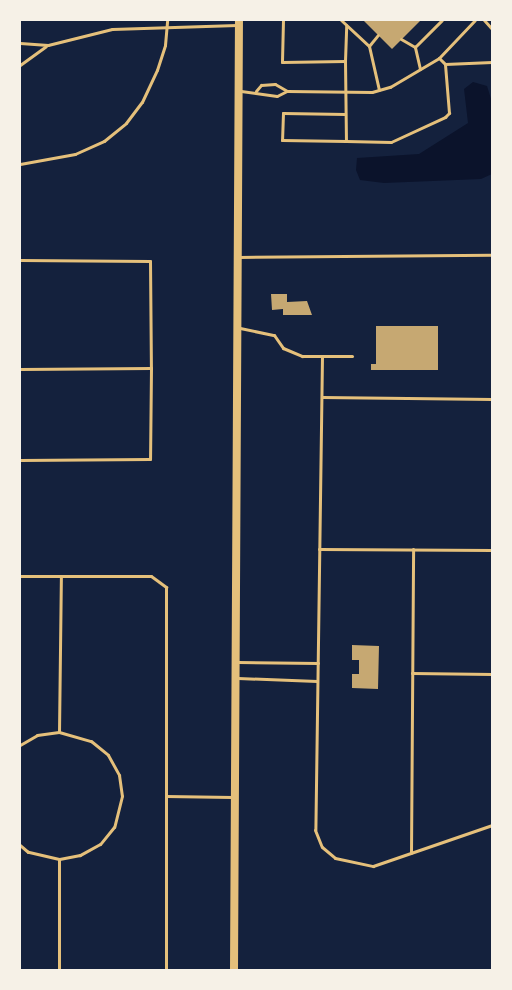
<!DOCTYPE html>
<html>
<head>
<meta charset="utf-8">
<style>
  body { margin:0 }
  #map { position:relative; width:512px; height:990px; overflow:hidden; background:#14213d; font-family:"Times New Roman",serif }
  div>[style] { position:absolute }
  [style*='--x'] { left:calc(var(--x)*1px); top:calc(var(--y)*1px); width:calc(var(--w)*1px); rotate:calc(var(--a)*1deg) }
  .water>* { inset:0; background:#0b132b }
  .building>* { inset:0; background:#c6a872 }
  .service>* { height:3px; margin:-1.5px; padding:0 1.5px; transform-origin:1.5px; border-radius:1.5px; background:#e5c07b }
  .secondary>* { height:8px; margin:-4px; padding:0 4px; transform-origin:4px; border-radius:4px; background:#e5c07b }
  span { translate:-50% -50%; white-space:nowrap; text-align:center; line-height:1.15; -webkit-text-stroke:6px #f6f1e7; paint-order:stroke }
  .frame { position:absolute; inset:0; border:21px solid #f6f1e7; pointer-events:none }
</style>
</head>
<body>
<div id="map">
  <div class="water">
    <i style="clip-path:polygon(473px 82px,487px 86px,492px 102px,492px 174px,481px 179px,384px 183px,360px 180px,356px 170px,357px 158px,419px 154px,468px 123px,464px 89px)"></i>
  </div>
  <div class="building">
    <i style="clip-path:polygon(363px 20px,421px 20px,392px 49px)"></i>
    <i style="clip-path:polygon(271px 294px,287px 294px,287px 302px,307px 301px,312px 315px,283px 315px,283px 309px,272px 310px)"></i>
    <i style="clip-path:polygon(376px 326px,438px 326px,438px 370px,371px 370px,371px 364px,376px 364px)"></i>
    <i style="clip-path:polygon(352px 645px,379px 646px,378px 689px,352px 688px,352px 674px,359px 674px,359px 660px,352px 660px)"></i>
  </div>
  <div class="service">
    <i style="--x:283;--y:20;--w:42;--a:91.4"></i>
    <i style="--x:282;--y:62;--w:63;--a:-0.9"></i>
    <i style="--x:345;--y:61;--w:80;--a:89.3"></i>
    <i style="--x:346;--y:141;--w:45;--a:1.3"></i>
    <i style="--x:391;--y:142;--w:60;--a:-24.8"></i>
    <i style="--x:445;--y:117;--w:6;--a:-45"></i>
    <i style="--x:449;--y:113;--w:49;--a:-94.7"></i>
    <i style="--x:341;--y:20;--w:38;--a:43"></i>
    <i style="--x:369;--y:46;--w:45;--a:77.2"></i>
    <i style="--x:484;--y:20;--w:12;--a:48"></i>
    <i style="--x:401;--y:39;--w:16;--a:30"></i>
    <i style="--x:20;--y:43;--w:28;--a:4"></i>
    <i style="--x:48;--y:45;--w:66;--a:-14"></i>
    <i style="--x:112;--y:29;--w:125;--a:-1.8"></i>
    <i style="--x:369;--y:46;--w:14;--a:-51"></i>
    <i style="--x:439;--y:58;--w:8;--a:45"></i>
    <i style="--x:445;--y:64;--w:47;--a:-2.4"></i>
    <i style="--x:345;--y:61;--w:36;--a:-88"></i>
    <i style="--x:20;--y:65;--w:32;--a:-36"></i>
    <i style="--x:420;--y:69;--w:23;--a:-103"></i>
    <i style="--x:415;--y:47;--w:38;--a:-45"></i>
    <i style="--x:241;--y:91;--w:36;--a:8"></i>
    <i style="--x:277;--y:96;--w:11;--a:-27"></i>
    <i style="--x:287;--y:91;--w:85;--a:0.7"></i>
    <i style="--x:372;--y:92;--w:19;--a:-16"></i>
    <i style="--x:390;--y:87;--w:57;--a:-30.6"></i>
    <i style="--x:439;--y:58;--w:52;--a:-46.5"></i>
    <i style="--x:256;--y:91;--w:8;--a:-50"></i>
    <i style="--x:261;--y:85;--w:14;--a:-4"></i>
    <i style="--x:275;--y:84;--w:14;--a:30"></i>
    <i style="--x:345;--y:114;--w:62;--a:-179.1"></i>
    <i style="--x:283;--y:113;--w:27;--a:92"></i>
    <i style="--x:282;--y:140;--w:64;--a:0.9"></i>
    <i style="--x:20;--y:164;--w:56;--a:-10.3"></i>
    <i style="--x:75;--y:154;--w:32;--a:-24"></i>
    <i style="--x:104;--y:141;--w:28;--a:-39"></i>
    <i style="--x:126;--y:123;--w:26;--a:-53"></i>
    <i style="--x:142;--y:102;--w:35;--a:-65"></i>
    <i style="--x:157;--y:70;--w:26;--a:-72"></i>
    <i style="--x:165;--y:45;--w:25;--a:-85"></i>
    <i style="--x:239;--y:257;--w:253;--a:-0.5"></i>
    <i style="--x:20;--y:260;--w:130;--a:0.4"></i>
    <i style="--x:150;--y:261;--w:107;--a:89.5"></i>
    <i style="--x:151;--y:368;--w:91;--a:90.6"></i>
    <i style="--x:150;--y:459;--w:130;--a:179.6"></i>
    <i style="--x:240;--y:328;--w:35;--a:12"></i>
    <i style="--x:274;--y:335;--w:16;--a:55"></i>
    <i style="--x:283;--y:348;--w:21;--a:23"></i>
    <i style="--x:302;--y:356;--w:50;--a:0"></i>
    <i style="--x:322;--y:356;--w:474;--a:90.8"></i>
    <i style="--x:315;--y:830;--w:18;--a:68"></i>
    <i style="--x:322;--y:847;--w:17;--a:40"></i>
    <i style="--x:335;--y:858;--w:39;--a:12"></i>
    <i style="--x:373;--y:866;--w:126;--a:-19"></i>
    <i style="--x:20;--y:369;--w:131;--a:-0.4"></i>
    <i style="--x:322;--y:397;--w:170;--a:0.7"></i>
    <i style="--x:319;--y:549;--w:173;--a:0.3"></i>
    <i style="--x:20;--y:576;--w:131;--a:0"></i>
    <i style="--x:151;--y:576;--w:19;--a:36"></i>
    <i style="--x:166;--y:587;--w:383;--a:90"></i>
    <i style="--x:238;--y:662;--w:80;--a:0.7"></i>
    <i style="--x:412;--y:673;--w:80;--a:0.7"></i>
    <i style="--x:238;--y:678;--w:79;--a:2.2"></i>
    <i style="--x:59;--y:732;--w:156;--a:-89.3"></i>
    <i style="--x:20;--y:745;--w:20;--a:-30"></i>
    <i style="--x:37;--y:735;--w:22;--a:-8"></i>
    <i style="--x:59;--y:732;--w:33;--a:16"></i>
    <i style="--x:91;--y:741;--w:22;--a:39"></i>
    <i style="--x:108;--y:755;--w:23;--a:61"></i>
    <i style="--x:119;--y:775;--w:21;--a:82"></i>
    <i style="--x:122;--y:796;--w:32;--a:104"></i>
    <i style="--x:114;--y:827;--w:22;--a:129"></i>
    <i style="--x:100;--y:844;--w:23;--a:151"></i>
    <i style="--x:80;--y:855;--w:21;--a:169"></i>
    <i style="--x:59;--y:859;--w:32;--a:-167"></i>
    <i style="--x:28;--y:852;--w:11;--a:-139"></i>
    <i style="--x:166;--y:796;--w:66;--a:0.9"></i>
    <i style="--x:411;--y:853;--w:304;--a:-89.6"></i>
    <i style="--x:59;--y:859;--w:111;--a:90"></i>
  </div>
  <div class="secondary">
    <i style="--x:234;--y:970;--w:950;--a:-89.7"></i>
  </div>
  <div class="frame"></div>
</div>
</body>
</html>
